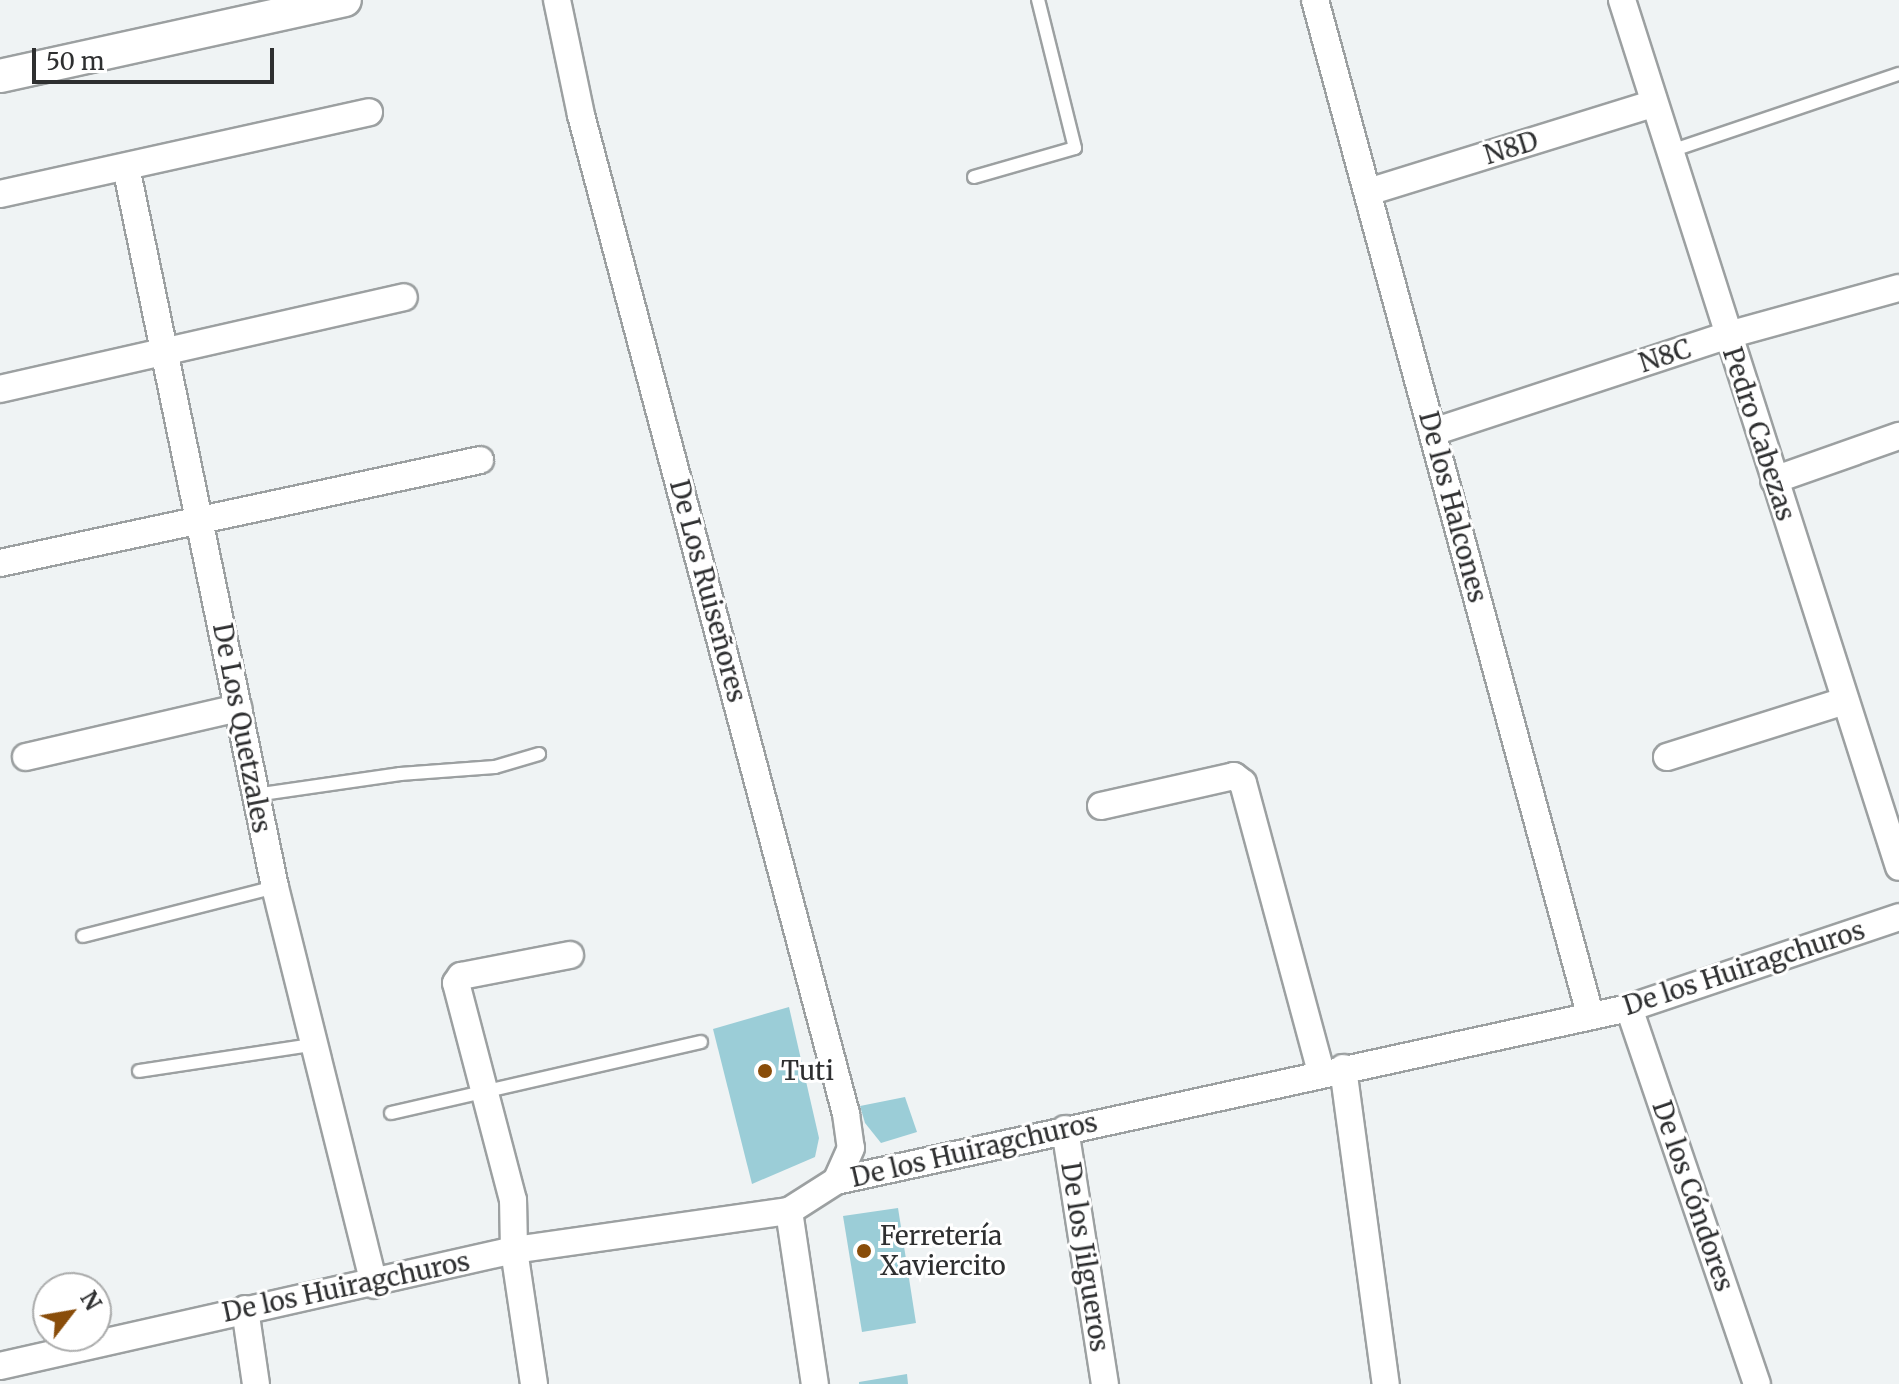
<!DOCTYPE html>
<html>
<head>
<meta charset="utf-8">
<style>
  body { margin:0 }
  #map { position:relative; width:1899px; height:1384px; overflow:hidden; background:#eff3f4; font-family:Merriweather,serif }
  div>[style] { position:absolute }
  [style*='--x'] { left:calc(var(--x)*1px); top:calc(var(--y)*1px); width:calc(var(--w)*1px); rotate:calc(var(--a)*1deg) }
  .building>* { inset:0; background:#9bcdd7 }
  .roads { filter:drop-shadow(2px 0 #9ca0a1) drop-shadow(-2px 0 #9ca0a1) drop-shadow(0 2px #9ca0a1) drop-shadow(0 -2px #9ca0a1) }
  .service>* { height:12px; margin:-6px; padding:0 6px; transform-origin:6px; border-radius:6px; background:#fff }
  .minor>* { height:26px; margin:-13px; padding:0 13px; transform-origin:13px; border-radius:13px; background:#fff }
  .tertiary>* { height:32px; margin:-16px; padding:0 16px; transform-origin:16px; border-radius:16px; background:#fff }
  .dots>* { width:22px; height:22px; translate:-50% -50%; box-sizing:border-box; border:4px solid #fff; border-radius:50% }
  span { translate:-50% -50%; white-space:nowrap; text-align:center; line-height:1.15; -webkit-text-stroke:6px #fff; paint-order:stroke }
  .street-label { font-size:26px; color:#2e2f30 }
  .poi-label { font-size:26px; color:#2e2f30 }
  .left { translate:0 -50%; text-align:left }
  .north { position:absolute; left:32px; top:1272px; width:80px; height:80px; box-sizing:border-box; background:#fff; border:2px solid #abacac; border-radius:50%; rotate:59deg; font-size:22px; font-weight:700; line-height:32px; text-align:center; color:#2e2f30 }
  .north::after { content:''; display:block; margin:auto; width:28px; height:36px; background:#894d0a; clip-path:polygon(50% 0,100% 100%,50% 72%,0 100%) }
  .scale { position:absolute; left:32px; top:48px; width:242px; height:36px; box-sizing:border-box; border:4px solid #2e2f30; border-top:0; padding-left:10px; font-size:24px; line-height:28px; white-space:nowrap; color:#2e2f30; -webkit-text-stroke:6px #fff; paint-order:stroke }
</style>
</head>
<body>
<div id="map">
  <div class="building">
    <i style="clip-path:polygon(789px 1007px,819px 1138px,815px 1157px,752px 1184px,713px 1029px)"></i>
    <i style="clip-path:polygon(905px 1097px,917px 1132px,881px 1143px,865px 1123px,860px 1106px)"></i>
    <i style="clip-path:polygon(898px 1208px,916px 1323px,862px 1332px,843px 1216px)"></i>
    <i style="clip-path:polygon(907px 1374px,908px 1384px,859px 1384px,859px 1382px)"></i>
  </div>
  <div class="roads">
    <div class="service">
      <i style="--x:1668;--y:152;--w:244;--a:-18.7"></i>
      <i style="--x:974;--y:177;--w:105;--a:-16"></i>
      <i style="--x:1075;--y:148;--w:153;--a:-104"></i>
      <i style="--x:255;--y:795;--w:147;--a:-8.2"></i>
      <i style="--x:400;--y:774;--w:95;--a:-4.2"></i>
      <i style="--x:495;--y:767;--w:46;--a:-16.5"></i>
      <i style="--x:83;--y:936;--w:198;--a:-14.3"></i>
      <i style="--x:139;--y:1071;--w:174;--a:-8.6"></i>
      <i style="--x:391;--y:1113;--w:318;--a:-12.9"></i>
    </div>
    <div class="minor">
      <i style="--x:557;--y:0;--w:117;--a:78.2"></i>
      <i style="--x:581;--y:115;--w:1034;--a:75.14"></i>
      <i style="--x:846;--y:1114;--w:34;--a:82"></i>
      <i style="--x:851;--y:1148;--w:36;--a:114"></i>
      <i style="--x:1315;--y:0;--w:1051;--a:74.83"></i>
      <i style="--x:1622;--y:0;--w:910;--a:72.28"></i>
      <i style="--x:126;--y:167;--w:735;--a:78.31"></i>
      <i style="--x:275;--y:887;--w:410;--a:76"></i>
      <i style="--x:1368;--y:192;--w:298;--a:-17.2"></i>
      <i style="--x:0;--y:194;--w:378;--a:-12.5"></i>
      <i style="--x:0;--y:389;--w:414;--a:-12.8"></i>
      <i style="--x:1433;--y:432;--w:311;--a:-18.2"></i>
      <i style="--x:1728;--y:335;--w:177;--a:-15.4"></i>
      <i style="--x:1774;--y:480;--w:133;--a:-19.4"></i>
      <i style="--x:0;--y:563;--w:491;--a:-12.1"></i>
      <i style="--x:26;--y:757;--w:218;--a:-13"></i>
      <i style="--x:1667;--y:757;--w:187;--a:-17.5"></i>
      <i style="--x:1101;--y:806;--w:136;--a:-12.7"></i>
      <i style="--x:1234;--y:776;--w:11;--a:38"></i>
      <i style="--x:1243;--y:783;--w:300;--a:74.9"></i>
      <i style="--x:1629;--y:1008;--w:397;--a:71.2"></i>
      <i style="--x:1343;--y:1068;--w:319;--a:82.3"></i>
      <i style="--x:1065;--y:1129;--w:258;--a:81.1"></i>
      <i style="--x:789;--y:1211;--w:175;--a:81.5"></i>
      <i style="--x:245;--y:1309;--w:76;--a:81.7"></i>
      <i style="--x:0;--y:1366;--w:527;--a:-12.72"></i>
      <i style="--x:514;--y:1250;--w:278;--a:-8.1"></i>
      <i style="--x:789;--y:1211;--w:56;--a:-32.6"></i>
      <i style="--x:836;--y:1181;--w:812;--a:-12.31"></i>
      <i style="--x:1629;--y:1008;--w:285;--a:-18.6"></i>
      <i style="--x:534;--y:1384;--w:135;--a:-98.5"></i>
      <i style="--x:514;--y:1250;--w:50;--a:-91.1"></i>
      <i style="--x:513;--y:1200;--w:224;--a:-104.7"></i>
      <i style="--x:456;--y:983;--w:9;--a:-54"></i>
      <i style="--x:461;--y:976;--w:111;--a:-10.9"></i>
    </div>
    <div class="tertiary">
      <i style="--x:0;--y:76;--w:353;--a:-12.4"></i>
    </div>
  </div>
  <div class="dots">
    <i style="left:765px;top:1071px;background:#894d0a"></i>
    <i style="left:864px;top:1251px;background:#894d0a"></i>
  </div>
  <div class="street-label">
    <span style="left:1511px;top:148px;rotate:-17deg">N8D</span>
    <span style="left:1665px;top:356px;rotate:-18deg">N8C</span>
    <span style="left:1759px;top:434px;rotate:72deg">Pedro Cabezas</span>
    <span style="left:1453px;top:507px;rotate:75deg">De los Halcones</span>
    <span style="left:708px;top:591px;rotate:75deg">De Los Ruiseñores</span>
    <span style="left:242px;top:728px;rotate:79deg">De Los Quetzales</span>
    <span style="left:1744px;top:968px;rotate:-18deg">De los Huiragchuros</span>
    <span style="left:974px;top:1150px;rotate:-13deg">De los Huiragchuros</span>
    <span style="left:1693px;top:1196px;rotate:71deg">De los Cóndores</span>
    <span style="left:1085px;top:1257px;rotate:81deg">De los Jilgueros</span>
    <span style="left:346px;top:1287px;rotate:-12deg">De los Huiragchuros</span>
  </div>
  <div class="poi-label">
    <span class="left" style="left:781px;top:1071px">Tuti</span>
    <span class="left" style="left:880px;top:1251px">Ferretería<br>Xaviercito</span>
  </div>
  <div class="north">N</div>
  <div class="scale">50 m</div>
</div>
</body>
</html>
